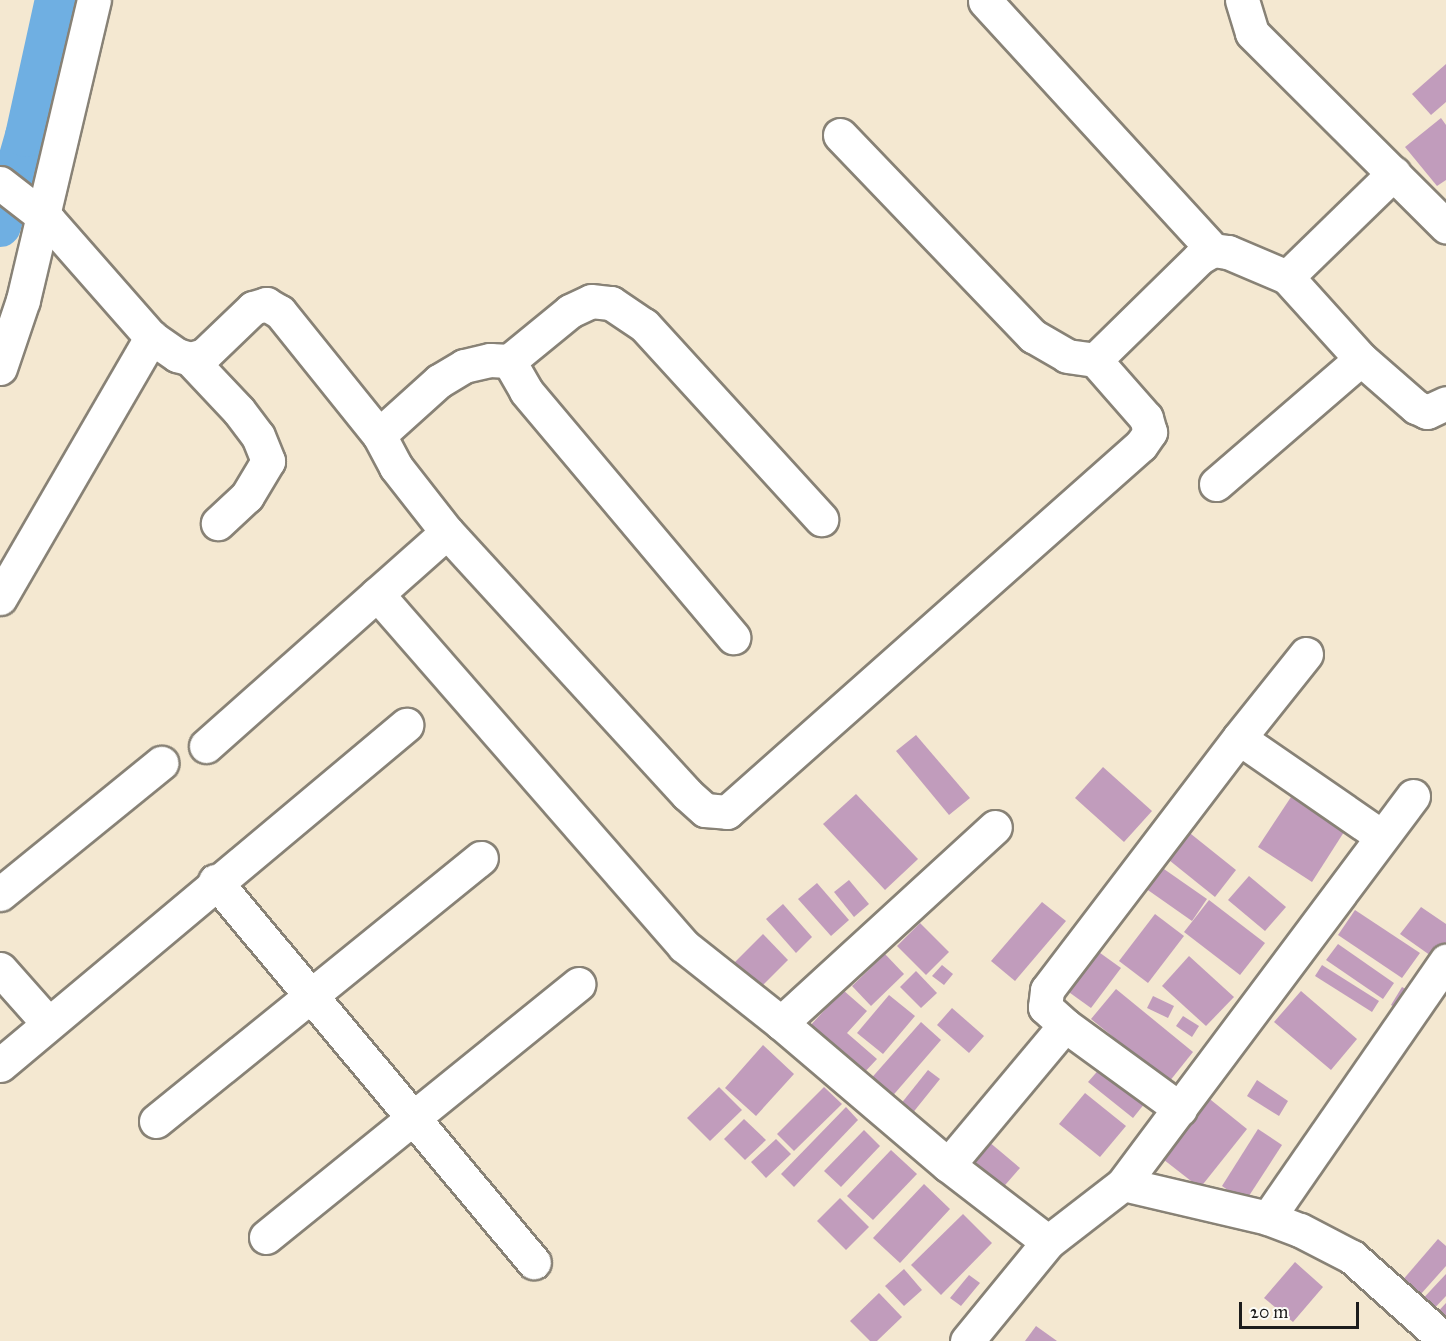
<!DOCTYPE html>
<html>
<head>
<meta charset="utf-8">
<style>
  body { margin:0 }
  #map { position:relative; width:1446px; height:1341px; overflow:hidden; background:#f4e8d1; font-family:"IM FELL Great Primer",serif }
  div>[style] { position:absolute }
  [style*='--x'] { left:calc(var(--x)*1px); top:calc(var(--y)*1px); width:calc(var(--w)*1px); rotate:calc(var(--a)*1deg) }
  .canal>* { height:42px; margin:-21px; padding:0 21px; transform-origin:21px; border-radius:21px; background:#6fafe2 }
  .building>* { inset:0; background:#c19cbc }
  .roads { filter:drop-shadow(2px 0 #888276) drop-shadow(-2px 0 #888276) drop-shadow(0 2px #888276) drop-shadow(0 -2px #888276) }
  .minor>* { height:33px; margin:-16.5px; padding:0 16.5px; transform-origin:16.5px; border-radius:16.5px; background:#fff }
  span { translate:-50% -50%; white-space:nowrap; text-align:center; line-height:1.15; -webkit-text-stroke:4.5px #fdfcf7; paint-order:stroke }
  .scale { position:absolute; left:1239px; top:1302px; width:120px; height:27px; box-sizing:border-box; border:3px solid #1c1c1c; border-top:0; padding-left:8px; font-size:18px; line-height:21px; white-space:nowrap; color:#1c1c1c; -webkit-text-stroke:4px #fdfcf7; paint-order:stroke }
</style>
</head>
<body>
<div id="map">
  <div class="canal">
    <i style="--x:0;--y:226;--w:94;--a:-73.9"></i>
    <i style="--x:26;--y:136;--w:139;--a:-77.6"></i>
  </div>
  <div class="building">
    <i style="clip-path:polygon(1446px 64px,1446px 102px,1431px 115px,1412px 94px)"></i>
    <i style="clip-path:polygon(1441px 118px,1446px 125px,1446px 180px,1437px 186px,1405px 147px)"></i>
    <i style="clip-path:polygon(916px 735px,970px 798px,949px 815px,896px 751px)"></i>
    <i style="clip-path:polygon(1103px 767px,1152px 811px,1124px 842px,1075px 798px)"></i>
    <i style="clip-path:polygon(856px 794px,918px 859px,885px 890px,823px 824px)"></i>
    <i style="clip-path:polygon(1291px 797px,1344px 832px,1312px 882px,1258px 847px)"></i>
    <i style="clip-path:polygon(1181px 826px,1236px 870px,1215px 897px,1159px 852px)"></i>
    <i style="clip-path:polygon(1151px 860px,1207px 899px,1192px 921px,1135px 881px)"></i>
    <i style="clip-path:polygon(1249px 876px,1286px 907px,1265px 931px,1228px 900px)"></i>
    <i style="clip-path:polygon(849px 880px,869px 904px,854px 917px,834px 892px)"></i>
    <i style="clip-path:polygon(817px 883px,849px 920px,831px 936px,798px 899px)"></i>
    <i style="clip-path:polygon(1209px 900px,1265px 943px,1240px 975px,1184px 932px)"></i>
    <i style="clip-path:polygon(1042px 902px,1066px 921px,1015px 981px,991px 961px)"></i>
    <i style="clip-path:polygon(783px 904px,812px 937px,796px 953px,766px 919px)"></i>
    <i style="clip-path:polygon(1421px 907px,1446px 924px,1446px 942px,1434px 958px,1400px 934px)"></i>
    <i style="clip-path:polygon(1355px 910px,1420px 953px,1402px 978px,1338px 935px)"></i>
    <i style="clip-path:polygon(1155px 914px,1184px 936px,1148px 983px,1119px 961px)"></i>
    <i style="clip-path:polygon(920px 923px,949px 952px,926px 975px,897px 946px)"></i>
    <i style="clip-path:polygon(763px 934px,788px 960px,757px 991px,732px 965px)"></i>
    <i style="clip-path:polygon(1338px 944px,1394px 983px,1383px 999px,1326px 960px)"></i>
    <i style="clip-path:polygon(1089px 945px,1121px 968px,1091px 1008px,1059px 985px)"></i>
    <i style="clip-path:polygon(885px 954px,904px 974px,871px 1006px,852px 986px)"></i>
    <i style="clip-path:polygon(1189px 956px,1234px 997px,1206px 1026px,1162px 986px)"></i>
    <i style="clip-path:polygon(942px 965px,953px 974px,944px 985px,932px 976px)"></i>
    <i style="clip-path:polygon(1322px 965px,1379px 1001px,1372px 1012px,1315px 976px)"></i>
    <i style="clip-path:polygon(916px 971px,937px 993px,921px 1008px,900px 987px)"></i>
    <i style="clip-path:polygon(1402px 987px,1413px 993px,1402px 1011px,1391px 1005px)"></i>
    <i style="clip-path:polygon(1116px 989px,1193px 1052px,1169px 1082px,1091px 1019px)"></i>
    <i style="clip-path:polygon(843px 990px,867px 1011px,847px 1033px,877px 1059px,861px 1076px,809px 1027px)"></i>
    <i style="clip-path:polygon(1301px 991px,1357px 1039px,1331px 1070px,1274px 1022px)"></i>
    <i style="clip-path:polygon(889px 995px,915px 1016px,883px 1054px,857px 1033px)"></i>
    <i style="clip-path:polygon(1153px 996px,1174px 1006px,1168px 1018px,1147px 1008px)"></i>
    <i style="clip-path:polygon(952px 1008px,984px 1036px,969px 1053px,937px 1025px)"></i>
    <i style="clip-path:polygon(1183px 1016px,1199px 1026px,1192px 1037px,1176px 1026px)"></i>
    <i style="clip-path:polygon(921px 1022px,941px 1040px,889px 1100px,868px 1082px)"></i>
    <i style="clip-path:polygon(763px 1045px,794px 1074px,756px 1116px,725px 1088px)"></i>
    <i style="clip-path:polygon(1102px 1066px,1145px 1103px,1133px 1118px,1088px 1082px)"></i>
    <i style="clip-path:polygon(928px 1070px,940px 1079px,907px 1120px,896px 1110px)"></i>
    <i style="clip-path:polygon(1257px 1080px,1288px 1101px,1279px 1116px,1247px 1096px)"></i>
    <i style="clip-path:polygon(719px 1087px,742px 1110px,710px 1141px,687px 1118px)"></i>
    <i style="clip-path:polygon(824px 1087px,842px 1104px,794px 1151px,777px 1134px)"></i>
    <i style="clip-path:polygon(1085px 1093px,1126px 1126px,1100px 1157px,1059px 1124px)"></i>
    <i style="clip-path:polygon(1206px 1096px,1247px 1129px,1200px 1188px,1159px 1156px)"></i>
    <i style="clip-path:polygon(846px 1107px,858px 1120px,794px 1187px,781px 1174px)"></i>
    <i style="clip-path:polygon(744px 1119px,766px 1140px,745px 1160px,724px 1139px)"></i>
    <i style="clip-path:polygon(1258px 1129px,1282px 1145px,1245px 1202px,1222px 1186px)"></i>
    <i style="clip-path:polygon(864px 1130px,880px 1146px,841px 1187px,824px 1171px)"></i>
    <i style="clip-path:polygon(982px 1136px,1020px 1168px,999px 1192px,961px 1161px)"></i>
    <i style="clip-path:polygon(776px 1139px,791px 1154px,766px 1178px,751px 1162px)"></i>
    <i style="clip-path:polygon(891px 1150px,917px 1174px,873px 1220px,847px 1196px)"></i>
    <i style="clip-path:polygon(924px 1184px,950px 1209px,900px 1263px,873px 1238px)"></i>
    <i style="clip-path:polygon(840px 1198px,869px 1227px,846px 1250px,817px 1221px)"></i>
    <i style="clip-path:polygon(963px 1214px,992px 1243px,941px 1295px,911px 1265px)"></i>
    <i style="clip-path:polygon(1438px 1239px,1446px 1246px,1446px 1266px,1412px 1304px,1395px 1289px)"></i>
    <i style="clip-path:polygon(1295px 1262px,1323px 1287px,1293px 1322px,1264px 1298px)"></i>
    <i style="clip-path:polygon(904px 1269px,922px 1290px,904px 1306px,885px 1286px)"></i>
    <i style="clip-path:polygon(1446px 1274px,1446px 1296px,1428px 1315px,1417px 1305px)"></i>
    <i style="clip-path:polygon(969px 1275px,980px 1283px,961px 1306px,950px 1298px)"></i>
    <i style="clip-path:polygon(879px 1293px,902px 1317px,877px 1341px,870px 1341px,850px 1321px)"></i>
    <i style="clip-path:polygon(1446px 1303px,1446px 1331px,1432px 1318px)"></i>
    <i style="clip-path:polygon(1036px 1326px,1057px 1341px,1025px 1341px)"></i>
  </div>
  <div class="roads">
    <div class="minor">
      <i style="--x:1242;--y:0;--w:34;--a:73"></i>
      <i style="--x:1252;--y:33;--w:274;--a:44.9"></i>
      <i style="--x:985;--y:1;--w:338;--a:47.5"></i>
      <i style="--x:840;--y:135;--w:279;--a:46.2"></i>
      <i style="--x:1033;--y:336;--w:39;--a:30"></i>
      <i style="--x:1067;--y:356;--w:28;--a:8"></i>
      <i style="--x:0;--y:183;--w:62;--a:37.8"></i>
      <i style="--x:49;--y:221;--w:154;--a:48.7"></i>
      <i style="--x:151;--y:337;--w:32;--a:35"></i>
      <i style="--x:177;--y:355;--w:14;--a:17"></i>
      <i style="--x:190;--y:359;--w:15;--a:-16"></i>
      <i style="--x:204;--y:355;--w:68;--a:-43.8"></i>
      <i style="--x:253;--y:308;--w:14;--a:-17"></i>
      <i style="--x:266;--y:304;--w:16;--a:30"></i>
      <i style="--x:280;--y:312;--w:158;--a:51.2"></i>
      <i style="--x:379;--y:435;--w:36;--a:62"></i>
      <i style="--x:396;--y:467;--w:83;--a:51.9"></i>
      <i style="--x:447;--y:532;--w:355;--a:47.5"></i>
      <i style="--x:687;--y:794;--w:24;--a:42"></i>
      <i style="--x:705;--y:810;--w:22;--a:5"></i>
      <i style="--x:727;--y:812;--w:553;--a:-41.56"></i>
      <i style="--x:1141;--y:445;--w:16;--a:-55"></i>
      <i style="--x:1150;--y:432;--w:15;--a:-106"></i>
      <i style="--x:1146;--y:418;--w:77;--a:-131.3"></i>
      <i style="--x:1095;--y:360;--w:146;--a:-44.4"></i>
      <i style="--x:1199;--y:258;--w:16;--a:-30"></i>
      <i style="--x:1213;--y:250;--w:15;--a:8"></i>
      <i style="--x:1228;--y:252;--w:64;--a:23"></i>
      <i style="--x:190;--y:359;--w:71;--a:46.7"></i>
      <i style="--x:239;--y:411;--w:31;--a:53"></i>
      <i style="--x:258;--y:436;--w:27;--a:68"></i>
      <i style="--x:268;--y:461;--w:41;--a:121"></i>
      <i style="--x:247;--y:496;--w:40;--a:137"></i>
      <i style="--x:1361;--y:359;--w:110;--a:-132.1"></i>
      <i style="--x:1287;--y:277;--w:149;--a:-44.2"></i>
      <i style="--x:509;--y:361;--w:79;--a:-39.3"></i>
      <i style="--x:570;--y:311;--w:23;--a:-25"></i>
      <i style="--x:591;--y:301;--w:20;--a:6"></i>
      <i style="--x:611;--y:303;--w:40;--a:34"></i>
      <i style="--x:644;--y:325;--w:263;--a:47.6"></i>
      <i style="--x:0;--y:368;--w:72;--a:-71.3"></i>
      <i style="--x:23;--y:300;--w:308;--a:-76.7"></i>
      <i style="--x:379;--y:435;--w:81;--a:-42"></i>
      <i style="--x:439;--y:381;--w:29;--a:-31"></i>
      <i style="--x:464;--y:366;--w:27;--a:-13"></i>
      <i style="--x:490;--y:360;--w:19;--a:3"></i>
      <i style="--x:509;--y:361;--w:34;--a:60"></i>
      <i style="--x:526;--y:391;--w:322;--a:49.9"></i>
      <i style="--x:1216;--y:484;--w:191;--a:-40.8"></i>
      <i style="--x:1361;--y:359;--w:73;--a:41.1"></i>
      <i style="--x:1416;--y:407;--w:12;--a:24"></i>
      <i style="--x:1427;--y:412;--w:21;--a:-25"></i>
      <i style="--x:377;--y:594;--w:467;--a:48.9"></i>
      <i style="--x:684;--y:946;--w:124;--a:38.4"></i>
      <i style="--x:781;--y:1023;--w:219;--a:40.4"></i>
      <i style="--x:948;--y:1165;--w:126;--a:37.6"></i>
      <i style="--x:0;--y:598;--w:302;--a:-59.9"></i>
      <i style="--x:1306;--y:654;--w:107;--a:128.6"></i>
      <i style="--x:1239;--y:738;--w:173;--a:34.6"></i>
      <i style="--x:206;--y:746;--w:322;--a:-41.6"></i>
      <i style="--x:1413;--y:796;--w:484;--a:126.8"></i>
      <i style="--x:1123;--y:1184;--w:149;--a:13.2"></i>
      <i style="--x:1268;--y:1218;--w:34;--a:21"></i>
      <i style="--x:1300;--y:1230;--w:59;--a:27.4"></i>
      <i style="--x:1352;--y:1257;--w:126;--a:41.8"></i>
      <i style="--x:215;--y:881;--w:497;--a:50.1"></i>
      <i style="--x:0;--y:894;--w:208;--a:-39.1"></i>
      <i style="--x:0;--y:969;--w:71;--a:48.4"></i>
      <i style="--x:781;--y:1023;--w:290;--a:-42.5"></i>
      <i style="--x:0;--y:1065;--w:530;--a:-39.94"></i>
      <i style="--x:1180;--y:1109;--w:142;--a:-143.9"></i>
      <i style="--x:1065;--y:1025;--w:27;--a:-138"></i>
      <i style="--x:1045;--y:1007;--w:17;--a:-83"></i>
      <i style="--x:1047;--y:990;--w:317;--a:-52.7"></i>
      <i style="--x:156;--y:1121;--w:418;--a:-39"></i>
      <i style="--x:948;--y:1165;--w:182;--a:-50.1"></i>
      <i style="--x:1268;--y:1218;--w:313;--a:-55.3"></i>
      <i style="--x:266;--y:1237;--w:402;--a:-39"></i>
      <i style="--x:967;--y:1341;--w:128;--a:-50.7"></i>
      <i style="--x:1048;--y:1242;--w:95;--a:-37.7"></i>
    </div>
  </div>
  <div class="scale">20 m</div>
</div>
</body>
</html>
